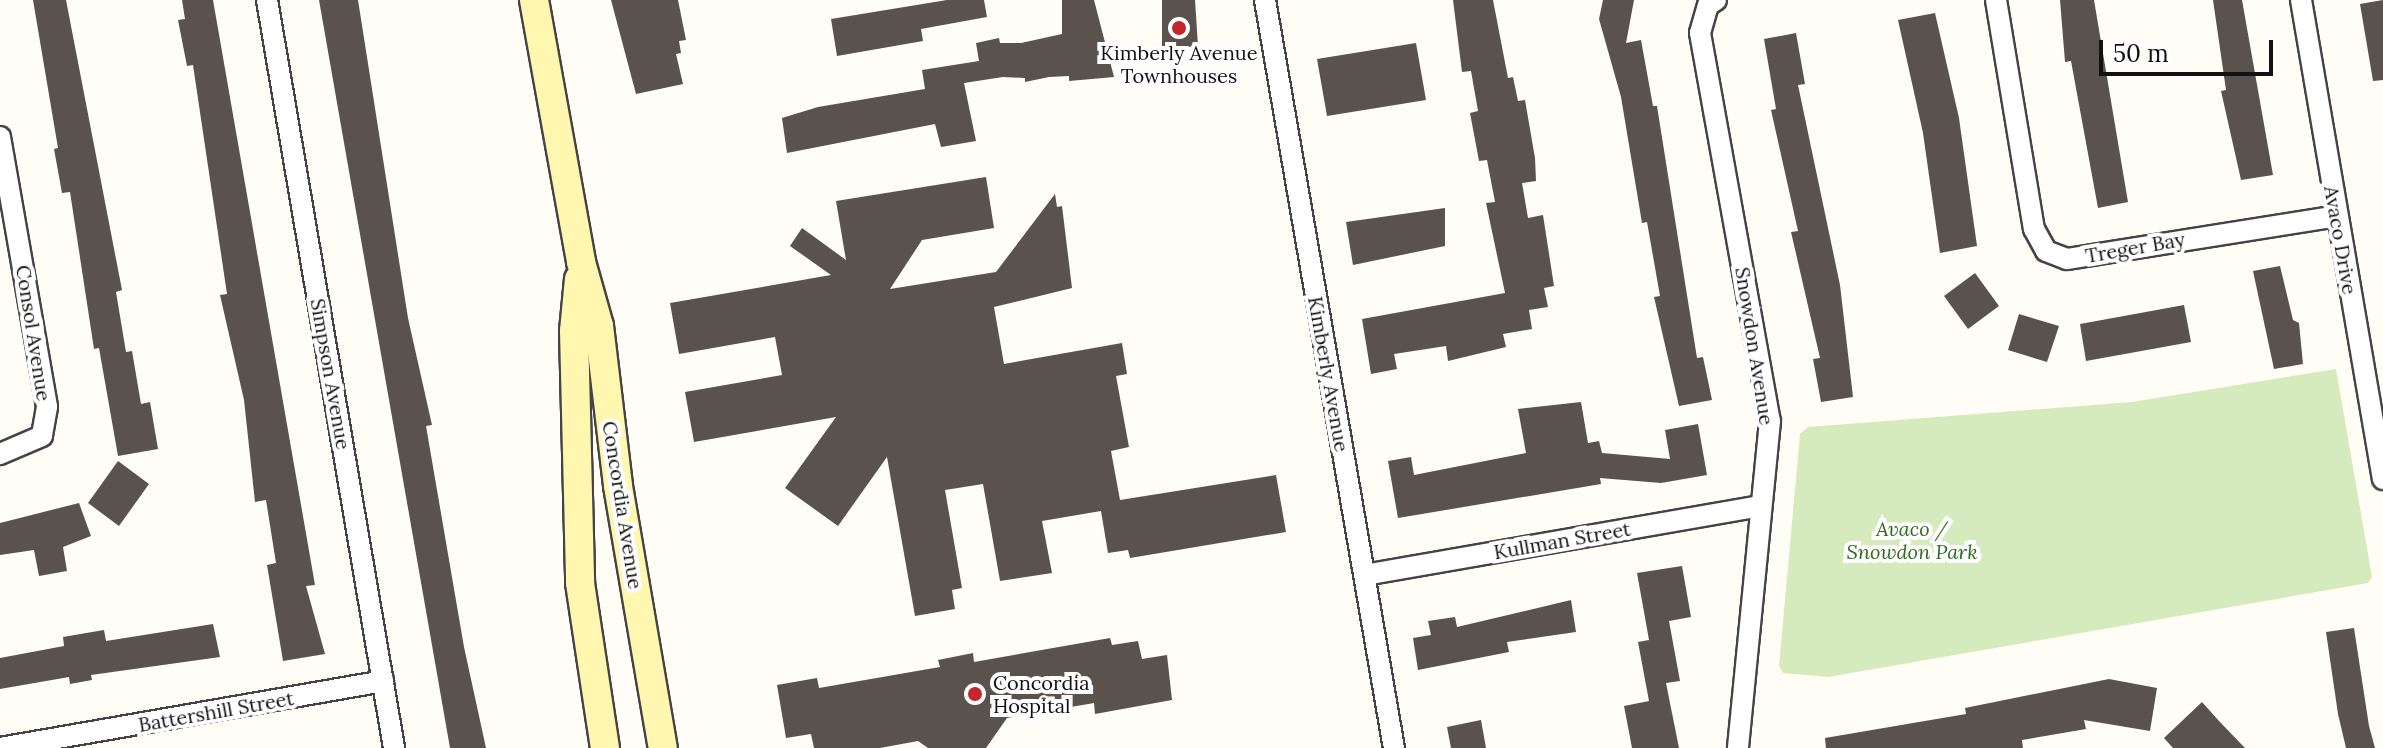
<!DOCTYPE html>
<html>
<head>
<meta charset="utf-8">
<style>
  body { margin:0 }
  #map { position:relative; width:2383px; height:748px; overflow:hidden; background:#fffdf5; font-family:Lora,serif }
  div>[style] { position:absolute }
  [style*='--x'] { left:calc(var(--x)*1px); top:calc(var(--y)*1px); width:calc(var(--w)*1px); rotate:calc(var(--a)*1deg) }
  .green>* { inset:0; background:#d5ebbd }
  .building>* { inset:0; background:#5a524d }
  .roads { filter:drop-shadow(2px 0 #444) drop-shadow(-2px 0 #444) drop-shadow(0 2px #444) drop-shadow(0 -2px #444) }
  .street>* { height:20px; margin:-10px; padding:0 10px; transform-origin:10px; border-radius:10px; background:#fff }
  .secondary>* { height:28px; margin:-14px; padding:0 14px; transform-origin:14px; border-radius:14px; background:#fff6b0 }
  .dots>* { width:22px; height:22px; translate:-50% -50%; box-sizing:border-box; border:4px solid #fff; border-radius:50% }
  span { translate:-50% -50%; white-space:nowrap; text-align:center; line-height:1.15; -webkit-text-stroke:8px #fff; paint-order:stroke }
  .poi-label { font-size:20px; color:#111 }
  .left { translate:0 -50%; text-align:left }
  .street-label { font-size:20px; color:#111 }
  .park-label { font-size:20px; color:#2f6b1f; font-style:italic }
  .scale { position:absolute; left:2099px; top:40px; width:174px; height:36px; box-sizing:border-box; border:4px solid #111; border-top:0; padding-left:10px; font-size:24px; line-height:28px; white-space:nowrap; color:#111; -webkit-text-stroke:6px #fff; paint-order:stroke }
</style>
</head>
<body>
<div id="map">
  <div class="green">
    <i style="clip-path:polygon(2336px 369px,2372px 577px,2368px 583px,1828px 677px,1783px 673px,1779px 666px,1800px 434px,1808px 427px,2132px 402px)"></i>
  </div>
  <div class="building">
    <i style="clip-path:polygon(33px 0,66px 0,122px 290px,116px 292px,126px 352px,132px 351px,141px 404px,150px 402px,158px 449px,118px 456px,99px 348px,94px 349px,70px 192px,62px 193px,54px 149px,58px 148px)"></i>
    <i style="clip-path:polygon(182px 0,213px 0,315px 585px,306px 586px,325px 654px,283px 661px,267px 565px,276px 563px,266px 500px,255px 502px,244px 400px,220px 295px,227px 294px,193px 65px,187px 66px,178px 20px,185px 19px)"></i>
    <i style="clip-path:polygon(319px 0,358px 0,408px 318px,432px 425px,426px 426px,464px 647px,486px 748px,450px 748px)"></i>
    <i style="clip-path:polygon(611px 0,678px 0,686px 40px,679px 41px,681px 53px,676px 54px,683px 84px,636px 94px)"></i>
    <i style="clip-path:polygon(947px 0,984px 0,987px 17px,921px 29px,923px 41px,837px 56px,831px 19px)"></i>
    <i style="clip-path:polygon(1062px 0,1094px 0,1114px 77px,1069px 81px,1069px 76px,1049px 77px,1025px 82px,1025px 78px,1003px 77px,964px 83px,976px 141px,941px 147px,935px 124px,787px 153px,782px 118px,818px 107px,925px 89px,922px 70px,979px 61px,976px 43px,999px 38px,1000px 43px,1021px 43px,1062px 34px)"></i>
    <i style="clip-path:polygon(1162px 0,1195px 0,1198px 46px,1162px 53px)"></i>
    <i style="clip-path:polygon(1453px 0,1493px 0,1508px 78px,1513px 77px,1518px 101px,1525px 100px,1535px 158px,1536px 181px,1522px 183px,1528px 218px,1543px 215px,1554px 286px,1544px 288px,1548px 307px,1529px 310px,1532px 329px,1503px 334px,1506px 347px,1448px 361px,1446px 346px,1394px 354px,1397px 369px,1371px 374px,1362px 319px,1505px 293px,1486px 203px,1495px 202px,1487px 160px,1479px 161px,1470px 113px,1478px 111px,1471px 71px,1462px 72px)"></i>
    <i style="clip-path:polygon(1603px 0,1634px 0,1626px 43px,1641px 40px,1653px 106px,1657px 106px,1697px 358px,1703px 357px,1712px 400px,1679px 406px,1654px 297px,1660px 296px,1647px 222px,1642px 223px,1621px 97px,1599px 19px)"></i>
    <i style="clip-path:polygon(2060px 0,2094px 0,2128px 202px,2098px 208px,2071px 61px,2065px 62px)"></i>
    <i style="clip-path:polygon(2213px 0,2242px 0,2273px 175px,2241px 180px,2221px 91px,2226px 90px)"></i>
    <i style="clip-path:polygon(2383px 0,2383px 80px,2373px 81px,2360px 4px)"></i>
    <i style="clip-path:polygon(1935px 13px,1959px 118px,1977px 246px,1940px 253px,1923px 133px,1898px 20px)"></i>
    <i style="clip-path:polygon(1796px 33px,1805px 84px,1798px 85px,1840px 285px,1853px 397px,1821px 402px,1813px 359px,1820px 358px,1791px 232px,1798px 231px,1771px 110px,1776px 109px,1764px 39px)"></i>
    <i style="clip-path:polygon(1416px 43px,1426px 100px,1327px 116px,1317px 59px)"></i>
    <i style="clip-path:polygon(986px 177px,994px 228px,922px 240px,890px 289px,996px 272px,1055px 194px,1057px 207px,1062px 206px,1072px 288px,994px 307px,1004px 364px,1122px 343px,1127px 374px,1116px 376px,1129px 447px,1111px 451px,1120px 500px,1276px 475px,1286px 532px,1130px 558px,1128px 550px,1108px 553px,1101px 511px,1042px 521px,1052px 573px,1000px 581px,983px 484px,945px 490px,962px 588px,952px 590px,955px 609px,915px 616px,887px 457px,838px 526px,785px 488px,836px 417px,694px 442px,685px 392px,782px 375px,775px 337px,679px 354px,670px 303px,831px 275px,790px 246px,802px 228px,846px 260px,836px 201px)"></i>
    <i style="clip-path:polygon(1445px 208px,1445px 246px,1353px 265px,1346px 222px)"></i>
    <i style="clip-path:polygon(2280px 266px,2293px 320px,2299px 323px,2303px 364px,2274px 369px,2253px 271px)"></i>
    <i style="clip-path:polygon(1975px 273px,1999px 306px,1968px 329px,1944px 296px)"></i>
    <i style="clip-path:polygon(2184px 305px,2191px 342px,2086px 361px,2080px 324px)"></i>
    <i style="clip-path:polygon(2019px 314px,2059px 326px,2047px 362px,2008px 350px)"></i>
    <i style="clip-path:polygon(1581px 402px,1588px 443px,1599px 441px,1602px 453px,1670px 459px,1665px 430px,1698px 424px,1707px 475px,1661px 483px,1600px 478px,1601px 484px,1398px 518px,1388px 461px,1411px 457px,1414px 475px,1526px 453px,1518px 409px)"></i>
    <i style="clip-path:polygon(118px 461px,149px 484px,119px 526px,88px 503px)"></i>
    <i style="clip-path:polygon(79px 503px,91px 536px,63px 547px,67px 571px,39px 576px,34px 550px,0 555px,0 523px)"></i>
    <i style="clip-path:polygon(1682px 566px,1691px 617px,1669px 621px,1680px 681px,1666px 683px,1679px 748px,1632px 748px,1624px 706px,1649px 701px,1638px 642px,1649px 640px,1637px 573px)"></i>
    <i style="clip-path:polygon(1571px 600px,1576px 632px,1507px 642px,1509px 652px,1418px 670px,1413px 638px,1431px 635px,1428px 621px,1455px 617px,1457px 627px)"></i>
    <i style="clip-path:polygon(213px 624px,220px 657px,91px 675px,92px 680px,70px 684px,69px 677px,0 689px,0 658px,64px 646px,63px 637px,104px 630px,106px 641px)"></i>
    <i style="clip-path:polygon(2354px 628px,2369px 726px,2375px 748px,2346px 748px,2338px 714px,2326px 632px)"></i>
    <i style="clip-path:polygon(1110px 638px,1112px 645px,1138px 641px,1142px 659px,1167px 655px,1172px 700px,1095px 714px,1094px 703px,1007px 718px,986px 748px,928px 748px,918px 741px,880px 748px,814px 748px,811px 734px,786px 738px,777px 685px,817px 678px,819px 688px,940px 667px,938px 660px,973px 653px,974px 662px)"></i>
    <i style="clip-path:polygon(2109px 679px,2157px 688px,2150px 731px,2084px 720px,2086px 729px,2022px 740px,2023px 748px,1826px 748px,1825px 738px,1966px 714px,1965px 708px)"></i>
    <i style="clip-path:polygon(2202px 702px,2219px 721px,2245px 748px,2173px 748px,2164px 738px)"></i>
    <i style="clip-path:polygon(1481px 720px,1486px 748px,1451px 748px,1447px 727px)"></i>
  </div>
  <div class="roads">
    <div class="street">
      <i style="--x:267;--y:0;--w:759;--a:80.36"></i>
      <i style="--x:1265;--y:0;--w:759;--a:80.22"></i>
      <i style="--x:1716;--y:0;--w:9;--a:148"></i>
      <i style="--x:1708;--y:5;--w:29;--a:106"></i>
      <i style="--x:1700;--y:33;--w:394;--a:79.8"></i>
      <i style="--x:1770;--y:421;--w:329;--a:95.6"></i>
      <i style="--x:1996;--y:0;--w:232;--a:80.6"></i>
      <i style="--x:2034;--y:229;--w:25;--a:61"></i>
      <i style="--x:2046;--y:251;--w:22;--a:21"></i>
      <i style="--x:2067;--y:259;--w:273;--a:-9"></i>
      <i style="--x:2301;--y:0;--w:486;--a:80.3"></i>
      <i style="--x:0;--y:137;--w:274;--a:80.1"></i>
      <i style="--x:47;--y:407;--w:29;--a:100"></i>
      <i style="--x:42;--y:436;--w:46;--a:156.8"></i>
      <i style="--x:1365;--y:575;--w:401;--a:-9.9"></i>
      <i style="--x:0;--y:748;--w:389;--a:-9.9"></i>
    </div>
    <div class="secondary">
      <i style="--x:534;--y:0;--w:266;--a:79.8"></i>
      <i style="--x:581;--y:262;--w:66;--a:74.3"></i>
      <i style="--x:599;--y:326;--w:161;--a:83.2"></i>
      <i style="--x:618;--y:486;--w:266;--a:80.3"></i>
      <i style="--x:579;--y:279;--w:52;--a:95.5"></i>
      <i style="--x:574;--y:331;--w:252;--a:88.6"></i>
      <i style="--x:580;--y:583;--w:167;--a:81.4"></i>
    </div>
  </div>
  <div class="dots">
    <i style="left:1179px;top:28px;background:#c4262e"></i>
    <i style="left:975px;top:694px;background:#c4262e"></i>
  </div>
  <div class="poi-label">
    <span style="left:1179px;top:64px">Kimberly Avenue<br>Townhouses</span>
    <span class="left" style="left:993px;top:694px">Concordia<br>Hospital</span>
  </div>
  <div class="street-label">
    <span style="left:2341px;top:240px;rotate:80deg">Avaco Drive</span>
    <span style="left:2135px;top:247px;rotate:-10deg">Treger Bay</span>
    <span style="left:34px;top:333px;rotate:81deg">Consol Avenue</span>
    <span style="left:1755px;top:346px;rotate:81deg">Snowdon Avenue</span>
    <span style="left:331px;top:374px;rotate:80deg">Simpson Avenue</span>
    <span style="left:1329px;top:374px;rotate:80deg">Kimberly Avenue</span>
    <span style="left:623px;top:505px;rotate:81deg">Concordia Avenue</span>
    <span style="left:1562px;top:540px;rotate:-10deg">Kullman Street</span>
    <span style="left:216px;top:711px;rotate:-10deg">Battershill Street</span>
  </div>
  <div class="park-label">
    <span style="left:1912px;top:540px">Avaco /<br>Snowdon Park</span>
  </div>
  <div class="scale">50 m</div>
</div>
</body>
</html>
